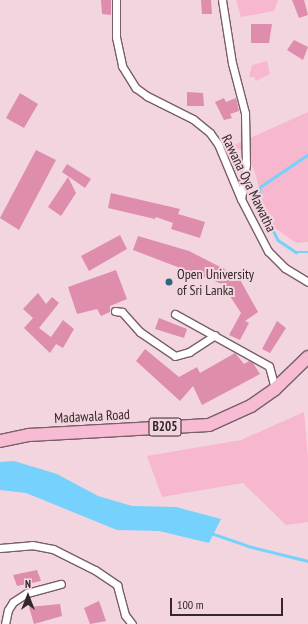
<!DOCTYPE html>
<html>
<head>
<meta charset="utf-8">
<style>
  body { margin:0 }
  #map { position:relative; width:308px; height:624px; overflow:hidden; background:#f3d5df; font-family:"PT Sans Narrow",sans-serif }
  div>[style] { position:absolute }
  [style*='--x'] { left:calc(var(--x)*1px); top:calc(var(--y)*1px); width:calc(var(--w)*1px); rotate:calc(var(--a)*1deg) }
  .green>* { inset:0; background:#f7b7cf }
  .water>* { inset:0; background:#76d2fc }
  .stream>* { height:2.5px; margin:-1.25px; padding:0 1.25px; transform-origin:1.25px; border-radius:1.25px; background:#76d2fc }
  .building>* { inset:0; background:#de8dad }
  .roads { filter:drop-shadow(1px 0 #785e68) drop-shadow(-1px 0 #785e68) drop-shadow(0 1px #785e68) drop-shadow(0 -1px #785e68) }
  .street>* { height:7px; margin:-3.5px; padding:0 3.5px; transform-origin:3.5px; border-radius:3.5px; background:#fff }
  .primary>* { height:12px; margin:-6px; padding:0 6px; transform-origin:6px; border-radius:6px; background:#f7bbd3 }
  .dots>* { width:11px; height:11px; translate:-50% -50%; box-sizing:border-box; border:2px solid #f3d5df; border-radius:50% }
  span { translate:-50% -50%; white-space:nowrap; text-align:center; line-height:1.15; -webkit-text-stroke:4px #f3d5df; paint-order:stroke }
  .shield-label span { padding:1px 3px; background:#f3d5df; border:1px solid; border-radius:3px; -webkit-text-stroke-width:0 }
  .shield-label { font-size:13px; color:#33282c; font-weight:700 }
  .street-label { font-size:14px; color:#33282c }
  .poi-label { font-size:14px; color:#33282c }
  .left { translate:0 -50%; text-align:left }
  .north { position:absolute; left:8px; top:576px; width:40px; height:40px; -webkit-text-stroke:3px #f3d5df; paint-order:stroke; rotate:0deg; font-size:11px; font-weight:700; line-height:16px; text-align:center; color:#33282c }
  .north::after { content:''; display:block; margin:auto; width:14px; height:18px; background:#33282c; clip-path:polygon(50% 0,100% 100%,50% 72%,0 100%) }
  .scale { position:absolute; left:170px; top:598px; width:113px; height:18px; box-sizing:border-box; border:2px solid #33282c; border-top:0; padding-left:5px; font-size:12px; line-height:14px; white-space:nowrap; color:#33282c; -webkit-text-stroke:3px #f3d5df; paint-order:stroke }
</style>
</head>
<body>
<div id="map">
  <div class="green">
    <i style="clip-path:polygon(236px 0,278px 0,274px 11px,241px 17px)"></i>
    <i style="clip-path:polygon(267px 61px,270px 74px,256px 81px,254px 77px,249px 77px,252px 65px)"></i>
    <i style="clip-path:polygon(308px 112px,308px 242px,296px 243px,268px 223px,255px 172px,244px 152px,232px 146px)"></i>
    <i style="clip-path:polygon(304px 412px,308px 457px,308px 522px,286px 525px,243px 483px,162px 497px,147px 456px,241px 440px)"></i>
  </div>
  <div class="water">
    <i style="clip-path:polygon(14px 461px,57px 474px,98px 496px,132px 506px,176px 507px,221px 519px,209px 543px,159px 531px,117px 530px,26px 493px,0 490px,0 462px)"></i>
  </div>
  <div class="stream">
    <i style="--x:308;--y:155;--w:57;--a:145.8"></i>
    <i style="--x:261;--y:187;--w:6;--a:108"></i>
    <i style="--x:259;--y:193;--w:11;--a:85"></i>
    <i style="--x:260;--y:204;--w:40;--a:63.4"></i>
    <i style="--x:278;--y:240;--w:22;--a:34"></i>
    <i style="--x:296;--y:252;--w:12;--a:0"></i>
    <i style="--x:211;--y:533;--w:39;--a:19"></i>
    <i style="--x:248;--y:546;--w:62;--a:14"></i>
  </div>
  <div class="building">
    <i style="clip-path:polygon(101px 0,111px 0,111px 15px,102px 14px)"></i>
    <i style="clip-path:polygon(201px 0,211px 0,212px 14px,202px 14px)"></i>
    <i style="clip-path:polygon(292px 0,304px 0,308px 15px,299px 18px)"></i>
    <i style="clip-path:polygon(251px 24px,272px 24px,269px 43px,251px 43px)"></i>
    <i style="clip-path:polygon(294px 40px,308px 47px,303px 60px,287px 50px)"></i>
    <i style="clip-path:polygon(187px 92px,203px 93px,204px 106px,187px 106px)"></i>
    <i style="clip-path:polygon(20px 93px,38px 104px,24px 128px,6px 118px)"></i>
    <i style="clip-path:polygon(224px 98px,226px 102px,236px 98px,239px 111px,230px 114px,232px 118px,224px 120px,215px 102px)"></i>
    <i style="clip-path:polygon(36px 150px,56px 160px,19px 230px,0 218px)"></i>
    <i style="clip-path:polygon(67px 164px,91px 179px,85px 188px,62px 172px)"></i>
    <i style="clip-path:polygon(68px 177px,76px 193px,61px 216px,48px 207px)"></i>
    <i style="clip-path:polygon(111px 193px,180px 209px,178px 214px,205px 222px,200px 238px,171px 229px,173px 223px,156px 217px,155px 219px,108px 208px)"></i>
    <i style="clip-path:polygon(120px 235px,127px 249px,89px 271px,81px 256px)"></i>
    <i style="clip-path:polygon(138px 236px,189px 251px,238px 276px,258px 312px,245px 321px,249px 323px,240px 340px,229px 335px,241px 313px,222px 284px,133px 250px)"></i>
    <i style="clip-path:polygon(116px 270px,127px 299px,110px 306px,110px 312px,101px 316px,97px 309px,77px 314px,68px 287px)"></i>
    <i style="clip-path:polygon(38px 293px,46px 304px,52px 297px,59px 303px,39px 328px,51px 337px,63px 320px,74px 329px,63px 348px,56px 344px,50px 353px,24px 328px,33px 318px,23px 309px)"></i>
    <i style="clip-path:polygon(159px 318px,187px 329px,184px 338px,155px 329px)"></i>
    <i style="clip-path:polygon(277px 321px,286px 328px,270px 353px,262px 349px)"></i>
    <i style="clip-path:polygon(145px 349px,179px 377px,197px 367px,200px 373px,235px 353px,244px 364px,249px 361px,253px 363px,260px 374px,202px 405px,193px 386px,180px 401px,136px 361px)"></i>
    <i style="clip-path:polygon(37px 570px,41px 581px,17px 586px,13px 575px)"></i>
    <i style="clip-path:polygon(99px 601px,106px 621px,90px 624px,84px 608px)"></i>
    <i style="clip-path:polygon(60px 604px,62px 616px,34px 624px,29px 607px)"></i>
  </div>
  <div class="roads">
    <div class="street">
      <i style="--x:116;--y:0;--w:37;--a:90"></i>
      <i style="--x:116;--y:37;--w:30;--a:78"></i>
      <i style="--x:122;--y:66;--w:26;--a:58"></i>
      <i style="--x:136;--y:88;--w:14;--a:36"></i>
      <i style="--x:147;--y:96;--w:51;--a:26.6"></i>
      <i style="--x:193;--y:119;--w:22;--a:39"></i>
      <i style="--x:210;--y:133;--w:14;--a:54"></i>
      <i style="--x:218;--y:144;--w:60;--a:67.3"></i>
      <i style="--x:241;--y:199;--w:59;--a:62.6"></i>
      <i style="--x:268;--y:251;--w:24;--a:45"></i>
      <i style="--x:285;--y:268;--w:27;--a:31"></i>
      <i style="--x:222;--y:0;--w:64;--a:81"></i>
      <i style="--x:232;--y:63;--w:52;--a:75.4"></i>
      <i style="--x:245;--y:113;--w:51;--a:88.9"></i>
      <i style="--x:246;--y:164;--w:35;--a:98"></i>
      <i style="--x:115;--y:311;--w:7;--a:8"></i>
      <i style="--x:122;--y:312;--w:27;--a:48"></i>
      <i style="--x:140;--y:332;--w:42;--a:34.4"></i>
      <i style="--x:175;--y:356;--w:15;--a:-16"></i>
      <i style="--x:189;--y:352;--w:31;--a:-33"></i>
      <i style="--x:175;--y:314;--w:107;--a:29"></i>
      <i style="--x:269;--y:366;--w:24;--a:75"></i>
      <i style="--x:0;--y:548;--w:32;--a:-5"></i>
      <i style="--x:32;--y:545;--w:21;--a:11"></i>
      <i style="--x:53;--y:549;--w:47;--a:26.6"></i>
      <i style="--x:95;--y:570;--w:27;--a:34"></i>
      <i style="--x:117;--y:585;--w:31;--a:75"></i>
      <i style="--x:125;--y:615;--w:11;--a:52"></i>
      <i style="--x:5;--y:624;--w:14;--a:-78"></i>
      <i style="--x:8;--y:610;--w:9;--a:-58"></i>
      <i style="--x:13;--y:602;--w:17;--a:-33"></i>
      <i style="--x:27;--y:593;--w:35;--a:-15"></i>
    </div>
    <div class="primary">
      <i style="--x:0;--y:441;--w:30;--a:-12"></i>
      <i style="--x:29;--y:435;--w:180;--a:-3.2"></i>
      <i style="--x:209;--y:425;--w:46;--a:-24.3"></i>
      <i style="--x:251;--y:406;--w:29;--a:-35"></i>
      <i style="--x:275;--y:389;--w:46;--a:-44.1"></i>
    </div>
  </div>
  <div class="dots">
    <i style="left:169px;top:282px;background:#2d667f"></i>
  </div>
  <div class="shield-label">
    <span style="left:165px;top:427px">B205</span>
  </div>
  <div class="street-label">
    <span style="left:249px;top:183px;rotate:64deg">Rawana Oya Mawatha</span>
    <span style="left:92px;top:416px;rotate:-3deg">Madawala Road</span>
  </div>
  <div class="poi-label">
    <span class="left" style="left:177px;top:282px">Open University<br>of Sri Lanka</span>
  </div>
  <div class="north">N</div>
  <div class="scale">100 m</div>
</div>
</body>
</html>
